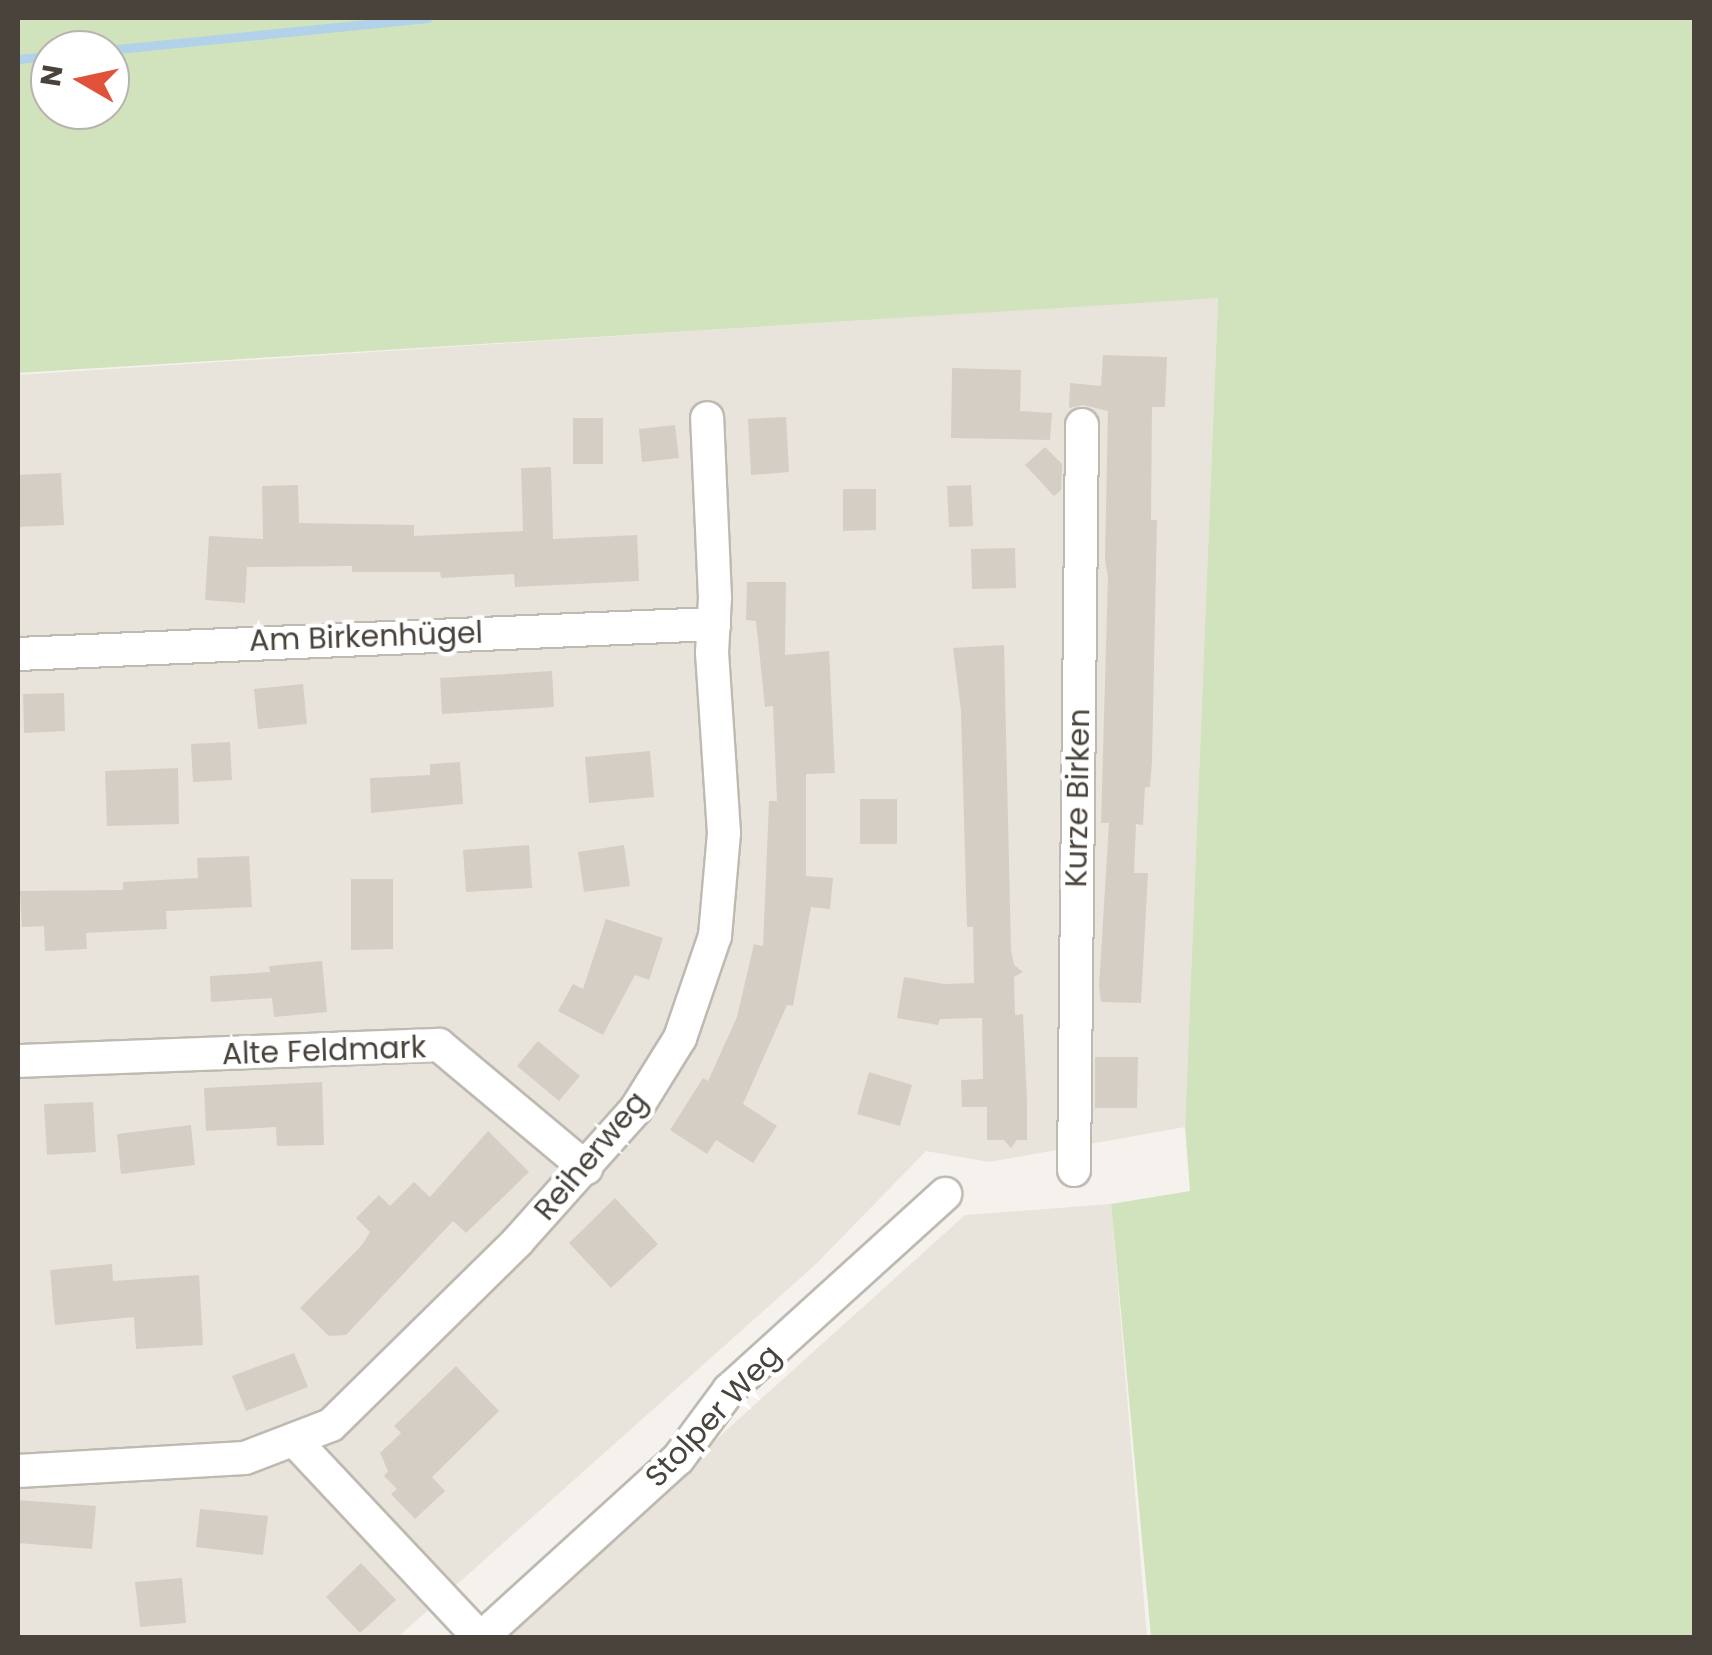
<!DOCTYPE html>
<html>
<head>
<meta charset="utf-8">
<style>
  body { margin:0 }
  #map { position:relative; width:1712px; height:1655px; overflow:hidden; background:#f5f2ed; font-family:Poppins,sans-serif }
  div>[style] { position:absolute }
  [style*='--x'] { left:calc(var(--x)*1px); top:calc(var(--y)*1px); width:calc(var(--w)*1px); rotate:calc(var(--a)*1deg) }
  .residential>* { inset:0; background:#e8e4dc }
  .green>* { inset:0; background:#d1e3bc }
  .stream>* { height:9px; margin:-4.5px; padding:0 4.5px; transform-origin:4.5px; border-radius:4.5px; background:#b2d2e9 }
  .building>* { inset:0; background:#d5cec4 }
  .roads { filter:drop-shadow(2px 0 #bfbab1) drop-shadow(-2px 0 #bfbab1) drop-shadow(0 2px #bfbab1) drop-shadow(0 -2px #bfbab1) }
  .street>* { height:32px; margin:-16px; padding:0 16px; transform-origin:16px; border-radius:16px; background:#fff }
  span { translate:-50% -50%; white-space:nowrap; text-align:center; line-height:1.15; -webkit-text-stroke:9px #fff; paint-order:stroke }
  .street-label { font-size:30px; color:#49433b }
  .frame { position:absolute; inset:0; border:20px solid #49433b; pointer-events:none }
  .north { position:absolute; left:30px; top:30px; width:100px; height:100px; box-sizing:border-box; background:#fff; border:2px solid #b6b4b1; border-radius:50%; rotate:279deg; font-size:28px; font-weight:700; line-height:40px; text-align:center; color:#49433b }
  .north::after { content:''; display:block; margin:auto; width:35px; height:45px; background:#e05239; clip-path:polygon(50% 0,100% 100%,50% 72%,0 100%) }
</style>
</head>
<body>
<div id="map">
  <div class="residential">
    <i style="clip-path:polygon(1218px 297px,1185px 1127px,989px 1162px,926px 1151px,815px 1265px,398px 1637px,18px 1638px,18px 375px)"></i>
    <i style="clip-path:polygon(1111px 1204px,1147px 1637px,496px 1638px,965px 1215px)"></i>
  </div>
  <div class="green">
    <i style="clip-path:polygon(evenodd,18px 18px,1694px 18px,1694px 1637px,1151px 1637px,1111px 1204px,1190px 1191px,1185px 1127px,1218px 298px,18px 373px,18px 18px,50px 50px,110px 50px,110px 110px,50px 110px,50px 50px)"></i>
  </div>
  <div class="stream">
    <i style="--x:107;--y:50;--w:322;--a:-5.7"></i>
    <i style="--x:18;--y:59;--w:32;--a:-5"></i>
  </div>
  <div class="building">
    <i style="clip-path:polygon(1103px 355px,1167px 357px,1165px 407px,1152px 407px,1151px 520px,1157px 520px,1152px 762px,1150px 787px,1145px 787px,1143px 825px,1136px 824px,1134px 873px,1148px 873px,1141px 1003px,1101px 1002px,1099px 987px,1109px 823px,1101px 823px,1108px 577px,1105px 559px,1108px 411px,1083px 405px,1069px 408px,1070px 383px,1101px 386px)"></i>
    <i style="clip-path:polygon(952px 368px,1021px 370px,1020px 411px,1052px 413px,1050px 440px,951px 438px)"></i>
    <i style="clip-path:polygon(786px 417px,789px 472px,751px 475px,748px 419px)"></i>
    <i style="clip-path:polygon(573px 418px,603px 418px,603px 464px,573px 464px)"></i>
    <i style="clip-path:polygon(675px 425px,679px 458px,642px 462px,639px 429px)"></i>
    <i style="clip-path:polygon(1045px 447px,1062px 464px,1061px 490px,1054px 496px,1025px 465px)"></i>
    <i style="clip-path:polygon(551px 467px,553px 539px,637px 535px,639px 581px,515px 587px,514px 574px,441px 578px,440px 572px,352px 572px,352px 566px,247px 567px,245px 603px,205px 600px,209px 536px,263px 539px,262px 486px,298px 485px,299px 523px,414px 525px,414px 536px,523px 531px,521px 468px)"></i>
    <i style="clip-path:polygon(61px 473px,64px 525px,18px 527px,18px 475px)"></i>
    <i style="clip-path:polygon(971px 485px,973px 526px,949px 527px,947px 486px)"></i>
    <i style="clip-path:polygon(843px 489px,876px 489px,876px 530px,843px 531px)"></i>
    <i style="clip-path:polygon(1015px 548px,1016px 588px,972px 589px,971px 549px)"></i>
    <i style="clip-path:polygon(747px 582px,786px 582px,785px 655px,829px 651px,835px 773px,806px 774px,806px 876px,833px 878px,830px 909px,811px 907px,793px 1006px,787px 1005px,743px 1104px,777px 1126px,753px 1163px,716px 1140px,707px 1154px,670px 1130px,703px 1078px,708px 1081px,737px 1017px,754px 944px,763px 946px,769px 801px,777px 801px,773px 706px,765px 707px,756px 621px,746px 620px)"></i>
    <i style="clip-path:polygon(1004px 645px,1011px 950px,1014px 965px,1023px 972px,1014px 977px,1015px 1015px,1023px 1014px,1027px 1101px,1027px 1140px,1017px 1140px,1011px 1148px,1004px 1140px,987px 1140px,987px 1107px,962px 1107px,961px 1080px,983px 1079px,982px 1018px,940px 1019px,938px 1025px,897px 1018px,904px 977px,944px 984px,974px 983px,973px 927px,967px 927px,961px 711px,953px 648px)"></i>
    <i style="clip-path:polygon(552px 671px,554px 707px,442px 714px,440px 678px)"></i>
    <i style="clip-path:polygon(303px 684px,307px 724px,258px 729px,254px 689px)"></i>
    <i style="clip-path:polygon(64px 693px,65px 731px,24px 733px,23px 694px)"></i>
    <i style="clip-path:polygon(230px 742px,232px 780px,193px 782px,191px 744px)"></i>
    <i style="clip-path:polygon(650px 751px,654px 797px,589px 803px,585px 757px)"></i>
    <i style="clip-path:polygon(460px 762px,463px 804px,371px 813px,370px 778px,430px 775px,430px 764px)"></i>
    <i style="clip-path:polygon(178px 768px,179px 824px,107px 826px,105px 771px)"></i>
    <i style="clip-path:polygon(860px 799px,897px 799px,897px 844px,860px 844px)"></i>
    <i style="clip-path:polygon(529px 845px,532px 888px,466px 892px,463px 850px)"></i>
    <i style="clip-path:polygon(624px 845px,630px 886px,584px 892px,578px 852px)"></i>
    <i style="clip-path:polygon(249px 856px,252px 907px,166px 911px,167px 929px,86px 933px,87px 949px,45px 951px,44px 926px,22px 927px,20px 891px,123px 890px,123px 882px,198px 878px,197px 858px)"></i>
    <i style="clip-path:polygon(351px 879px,393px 879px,393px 949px,351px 950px)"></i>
    <i style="clip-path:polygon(606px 919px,663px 938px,649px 980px,635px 975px,603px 1035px,558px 1011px,573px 984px,583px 989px)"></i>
    <i style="clip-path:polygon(322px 961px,327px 1012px,274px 1017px,272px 998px,211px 1002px,210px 976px,270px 972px,269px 966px)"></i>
    <i style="clip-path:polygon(538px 1041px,580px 1076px,559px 1101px,517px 1066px)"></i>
    <i style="clip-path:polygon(1095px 1057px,1138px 1057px,1137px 1108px,1095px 1108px)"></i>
    <i style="clip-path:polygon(869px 1072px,912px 1085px,900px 1126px,857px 1114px)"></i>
    <i style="clip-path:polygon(322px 1082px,324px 1145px,277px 1146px,276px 1127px,206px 1131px,204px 1088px)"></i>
    <i style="clip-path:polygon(93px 1102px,96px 1152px,47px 1155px,44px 1104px)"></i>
    <i style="clip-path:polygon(191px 1125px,195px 1165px,121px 1174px,117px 1134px)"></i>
    <i style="clip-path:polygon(488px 1131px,529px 1172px,466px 1233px,453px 1221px,346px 1335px,329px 1336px,300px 1308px,362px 1245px,370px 1232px,356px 1218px,379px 1195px,390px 1206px,414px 1182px,430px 1197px)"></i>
    <i style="clip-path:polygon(615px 1198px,658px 1244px,611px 1288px,569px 1243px)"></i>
    <i style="clip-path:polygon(112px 1264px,113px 1281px,199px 1275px,203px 1345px,136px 1349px,134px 1317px,55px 1325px,50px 1270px)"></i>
    <i style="clip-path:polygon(294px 1353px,308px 1387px,246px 1411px,232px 1376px)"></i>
    <i style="clip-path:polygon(456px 1366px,499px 1411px,432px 1477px,445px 1491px,415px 1519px,391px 1494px,397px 1489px,384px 1476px,388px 1471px,380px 1453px,401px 1433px,394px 1426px)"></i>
    <i style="clip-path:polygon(18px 1500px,96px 1506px,92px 1549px,18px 1543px)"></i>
    <i style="clip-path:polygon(200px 1509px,268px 1516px,263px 1555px,196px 1547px)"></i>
    <i style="clip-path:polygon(361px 1563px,396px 1600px,360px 1633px,326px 1597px)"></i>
    <i style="clip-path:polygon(182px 1578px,186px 1623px,140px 1627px,135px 1582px)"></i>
  </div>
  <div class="roads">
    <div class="street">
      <i style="--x:18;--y:654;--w:697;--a:-2.47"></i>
      <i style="--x:18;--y:1061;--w:421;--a:-2.2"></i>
      <i style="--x:439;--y:1045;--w:192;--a:39.9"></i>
      <i style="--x:1074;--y:1170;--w:745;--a:-89.38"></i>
      <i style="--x:296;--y:1442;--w:269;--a:46.8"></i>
      <i style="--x:18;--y:1471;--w:227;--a:-3.3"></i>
      <i style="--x:245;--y:1458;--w:92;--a:-21"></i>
      <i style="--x:331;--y:1425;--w:262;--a:-44.5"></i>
      <i style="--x:518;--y:1241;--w:177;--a:-48.2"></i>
      <i style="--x:636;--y:1109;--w:84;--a:-58.2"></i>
      <i style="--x:680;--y:1038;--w:108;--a:-71.1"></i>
      <i style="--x:715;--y:936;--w:103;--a:-85"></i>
      <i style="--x:724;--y:833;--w:180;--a:-93.8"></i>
      <i style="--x:712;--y:653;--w:55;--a:-86.9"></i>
      <i style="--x:715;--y:598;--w:180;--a:-92.5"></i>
      <i style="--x:481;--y:1638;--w:266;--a:-42.3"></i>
      <i style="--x:678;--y:1459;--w:86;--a:-53.5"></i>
      <i style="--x:729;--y:1390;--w:292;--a:-42.2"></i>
    </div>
  </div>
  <div class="street-label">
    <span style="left:366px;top:637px;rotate:-2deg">Am Birkenhügel</span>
    <span style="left:1078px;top:798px;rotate:-89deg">Kurze Birken</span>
    <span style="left:324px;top:1051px;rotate:-2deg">Alte Feldmark</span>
    <span style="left:591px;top:1156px;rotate:-50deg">Reiherweg</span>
    <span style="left:713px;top:1416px;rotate:-47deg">Stolper Weg</span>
  </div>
  <div class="frame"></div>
  <div class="north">N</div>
</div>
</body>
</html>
